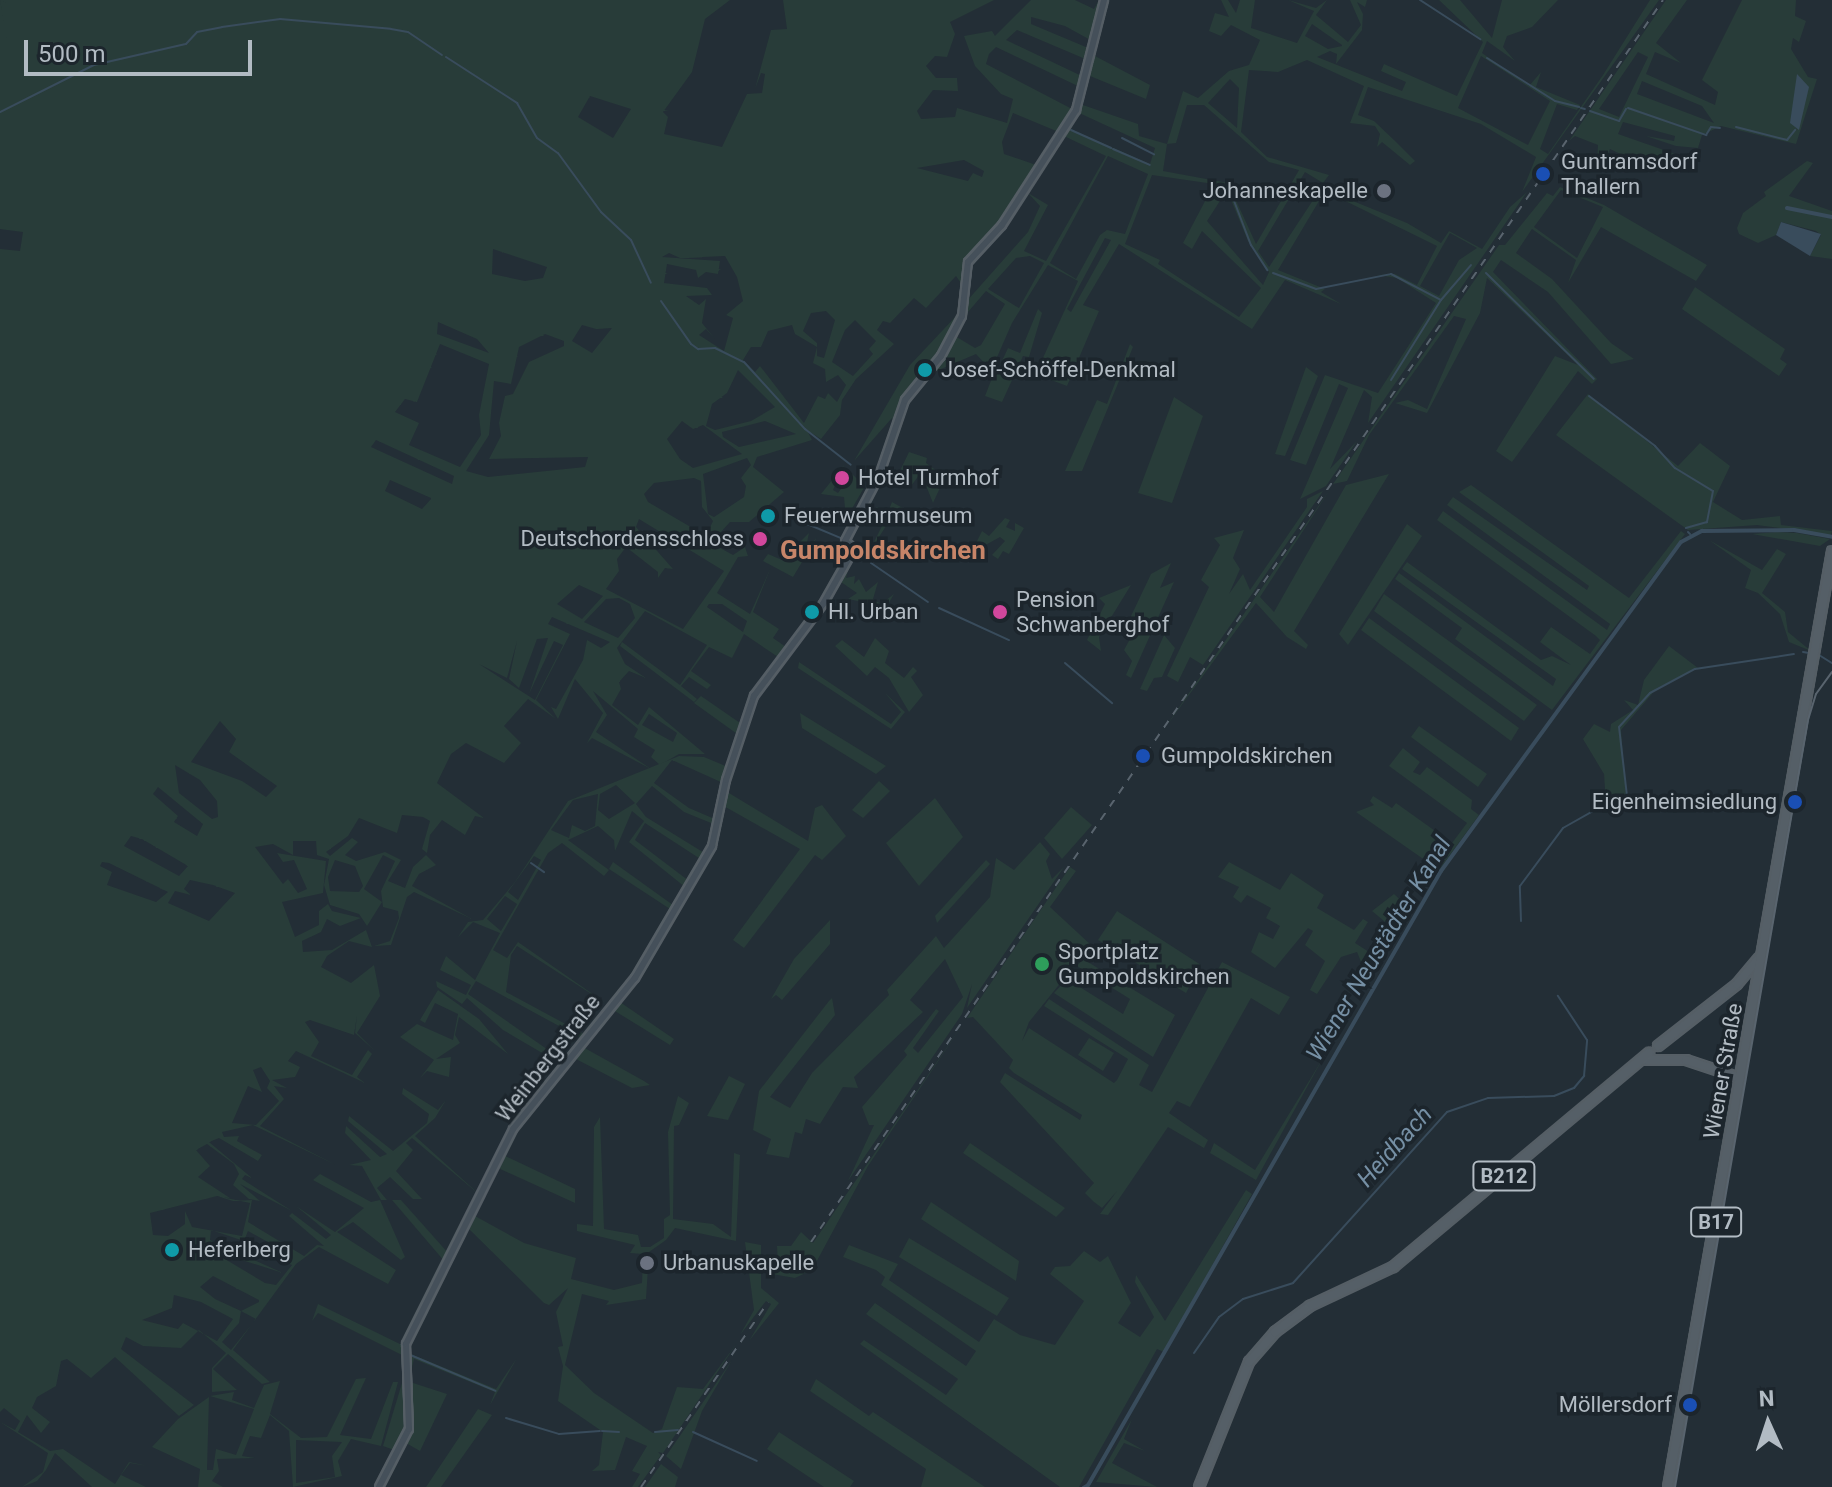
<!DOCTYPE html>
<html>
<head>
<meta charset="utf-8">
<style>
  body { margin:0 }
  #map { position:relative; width:1832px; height:1487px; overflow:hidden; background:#232e36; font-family:Roboto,sans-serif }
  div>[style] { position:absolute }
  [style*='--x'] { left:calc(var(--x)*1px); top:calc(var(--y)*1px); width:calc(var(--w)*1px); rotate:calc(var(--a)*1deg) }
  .green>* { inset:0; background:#283c39 }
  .water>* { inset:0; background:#394c5c }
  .stream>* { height:2px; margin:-1px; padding:0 1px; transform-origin:1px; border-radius:1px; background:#394c5c }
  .canal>* { height:4px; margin:-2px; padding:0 2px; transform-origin:2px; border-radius:2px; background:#394c5c }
  .roads { filter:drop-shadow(2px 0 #555e65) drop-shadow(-2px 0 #555e65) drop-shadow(0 2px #555e65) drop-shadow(0 -2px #555e65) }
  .secondary>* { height:6px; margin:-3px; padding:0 3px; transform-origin:3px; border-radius:3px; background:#45505a }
  .primary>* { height:8px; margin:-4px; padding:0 4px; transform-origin:4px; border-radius:4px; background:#555f67 }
  .tram>* { height:2px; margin:-1px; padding:0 1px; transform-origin:1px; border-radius:1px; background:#59646e }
  .rail>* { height:2px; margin-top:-1px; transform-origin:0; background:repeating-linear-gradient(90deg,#59646e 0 8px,transparent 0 16px) }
  .dots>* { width:22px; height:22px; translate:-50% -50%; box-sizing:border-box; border:4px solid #1c252c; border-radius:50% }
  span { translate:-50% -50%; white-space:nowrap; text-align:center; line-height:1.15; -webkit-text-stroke:7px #1c252c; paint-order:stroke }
  .shield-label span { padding:2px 6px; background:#1c252c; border:2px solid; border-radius:6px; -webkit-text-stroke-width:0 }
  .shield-label { font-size:20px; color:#b2bbc3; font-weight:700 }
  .poi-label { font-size:22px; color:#b2bbc3 }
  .left { translate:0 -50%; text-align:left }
  .right { translate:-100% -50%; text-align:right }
  .street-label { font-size:22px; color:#b2bbc3 }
  .water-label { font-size:24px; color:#758fa4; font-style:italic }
  .quarter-label { font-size:26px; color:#c78569; font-weight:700 }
  .north { position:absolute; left:1728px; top:1383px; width:80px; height:80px; -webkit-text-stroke:6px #1c252c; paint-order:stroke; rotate:357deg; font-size:22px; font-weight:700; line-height:32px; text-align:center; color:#b2bbc3 }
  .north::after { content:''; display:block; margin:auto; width:28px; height:36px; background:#b2bbc3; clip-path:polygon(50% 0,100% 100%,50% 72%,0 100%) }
  .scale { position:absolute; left:24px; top:40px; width:228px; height:36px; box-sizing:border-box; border:4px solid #b2bbc3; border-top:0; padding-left:10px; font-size:24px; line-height:28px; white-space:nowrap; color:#b2bbc3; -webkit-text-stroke:6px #1c252c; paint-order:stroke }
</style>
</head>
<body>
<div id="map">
  <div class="green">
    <i style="clip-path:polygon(evenodd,0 0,730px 0,705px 19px,692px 72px,663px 112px,668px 117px,664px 134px,722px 147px,747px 94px,762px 93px,765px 74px,761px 73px,755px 89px,771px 30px,787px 29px,783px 0,994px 0,950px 22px,955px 34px,947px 57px,935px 56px,926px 66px,936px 78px,957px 78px,958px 91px,933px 90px,917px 111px,921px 119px,955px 117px,957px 108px,1007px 123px,1013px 99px,1001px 94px,975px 66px,964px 36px,992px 31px,995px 36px,1031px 0,1075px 0,1094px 9px,1099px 0,1108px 0,1094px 42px,1065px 26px,1031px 17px,1031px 24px,1093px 50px,1090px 61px,1017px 30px,1006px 40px,1086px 78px,1082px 88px,996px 47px,989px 54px,986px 64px,1074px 110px,1061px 133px,1013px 113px,1002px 142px,1004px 154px,1039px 166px,993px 234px,970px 254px,963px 271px,961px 313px,935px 363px,912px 383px,893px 424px,892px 418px,854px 461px,910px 365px,958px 314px,961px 283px,956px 276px,926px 308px,914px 298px,890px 323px,883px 321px,877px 330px,894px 344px,856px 379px,842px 400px,840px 415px,821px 439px,807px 430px,812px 440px,757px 457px,753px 467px,784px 492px,749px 522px,730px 522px,711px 543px,733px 555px,745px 547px,748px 556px,738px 557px,717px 593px,750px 614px,771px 567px,753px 612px,779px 629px,773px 638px,786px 647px,778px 657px,744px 634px,732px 658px,709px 647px,691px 671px,711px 685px,707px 689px,689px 677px,681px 686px,697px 699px,694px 702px,620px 646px,622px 642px,680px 685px,707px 645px,645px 611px,617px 648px,625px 664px,646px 678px,629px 671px,619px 682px,621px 689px,612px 705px,638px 725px,649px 707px,705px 754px,679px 754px,660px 765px,651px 757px,655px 750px,634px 737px,638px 729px,593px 691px,607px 715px,596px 732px,651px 769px,592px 738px,587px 743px,603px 713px,575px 679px,558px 719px,551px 707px,556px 709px,583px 660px,587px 640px,601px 648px,610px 642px,552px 617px,548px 624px,570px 634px,536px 700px,556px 719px,528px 699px,504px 726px,521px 743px,504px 763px,466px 743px,451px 754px,437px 783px,484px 818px,475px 816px,465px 835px,442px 820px,430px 835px,427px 853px,422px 849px,430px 821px,423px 817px,402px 815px,397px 833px,359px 818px,348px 836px,326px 852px,330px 856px,352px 838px,358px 842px,345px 855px,356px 861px,385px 852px,401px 860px,388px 881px,405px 888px,413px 867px,426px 855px,436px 865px,419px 874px,412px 886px,472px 919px,414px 892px,407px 897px,391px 945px,374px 946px,390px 941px,399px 918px,398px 911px,383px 907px,381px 891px,395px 861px,383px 855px,364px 889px,382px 902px,367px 926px,359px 914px,330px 905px,324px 885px,329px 859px,317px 855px,316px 841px,293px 841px,293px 855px,273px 844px,255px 847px,283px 884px,288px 879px,298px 893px,307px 889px,294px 860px,283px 862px,277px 853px,326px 861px,323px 893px,282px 902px,295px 937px,319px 925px,319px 911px,328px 904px,332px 911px,361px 918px,340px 926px,327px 919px,321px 932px,302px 941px,303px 952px,332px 950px,366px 930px,372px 947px,349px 941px,327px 956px,321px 967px,351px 983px,374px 965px,380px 996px,357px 1033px,375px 1051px,355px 1033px,357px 1015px,354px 1035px,310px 1020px,305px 1022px,319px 1042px,311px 1056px,352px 1075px,368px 1050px,372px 1054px,357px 1077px,365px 1083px,296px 1051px,288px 1061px,300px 1067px,295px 1077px,272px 1080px,287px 1088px,274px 1086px,284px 1099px,260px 1126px,336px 1165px,253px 1125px,222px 1132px,224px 1137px,239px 1136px,237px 1141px,262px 1155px,258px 1161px,219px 1138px,209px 1142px,252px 1178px,245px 1175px,242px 1179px,292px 1211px,240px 1184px,260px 1201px,249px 1199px,233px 1185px,239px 1174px,234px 1164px,207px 1144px,196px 1150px,210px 1166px,198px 1177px,230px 1198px,220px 1197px,233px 1201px,252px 1200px,248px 1222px,304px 1256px,317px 1245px,324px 1246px,289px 1216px,292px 1213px,326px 1239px,331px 1235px,296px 1206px,335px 1232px,364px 1208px,313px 1180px,320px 1174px,371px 1202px,380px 1200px,405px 1257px,401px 1260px,353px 1222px,337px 1232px,396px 1270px,388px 1284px,319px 1247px,296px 1264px,233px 1350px,270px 1382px,262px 1384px,228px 1354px,213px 1369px,237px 1390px,212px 1392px,212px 1368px,226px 1353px,199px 1330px,181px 1348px,143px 1346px,126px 1337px,121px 1349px,194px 1405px,179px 1416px,115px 1357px,91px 1378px,67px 1359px,61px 1361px,56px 1386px,37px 1397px,32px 1408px,50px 1422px,41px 1433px,27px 1415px,18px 1432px,50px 1451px,63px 1449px,115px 1484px,129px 1462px,148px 1466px,130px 1463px,121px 1475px,146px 1487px,92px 1487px,55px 1453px,46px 1470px,37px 1481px,22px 1487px,43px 1472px,48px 1453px,0 1422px,15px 1430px,20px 1421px,4px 1408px,0 1412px,0 249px,20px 251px,23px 232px,0 229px,0 0,590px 96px,631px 109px,613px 138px,578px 117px,590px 96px,0 0,964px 160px,984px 171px,982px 177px,973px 173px,968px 181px,917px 168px,964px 160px,0 0,493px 249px,547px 267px,543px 278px,525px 281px,492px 274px,493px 249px,0 0,669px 253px,680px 258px,725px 256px,737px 277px,743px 301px,726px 315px,733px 318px,724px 351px,699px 335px,706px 329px,715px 339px,702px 323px,706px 299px,699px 305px,686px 296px,712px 295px,707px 288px,664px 283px,667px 264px,696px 270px,698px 278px,706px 272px,718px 274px,720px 261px,662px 257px,669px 253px,0 0,826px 311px,835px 320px,824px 358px,817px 356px,817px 343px,803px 331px,811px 313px,826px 311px,0 0,855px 320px,876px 341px,869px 349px,873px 354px,853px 376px,832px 362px,845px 330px,855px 320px,0 0,438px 322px,477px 339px,489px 353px,437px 334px,438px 322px,0 0,582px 325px,596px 329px,612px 328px,592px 353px,572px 341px,582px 325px,0 0,792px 325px,795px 334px,817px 347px,813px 363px,825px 369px,826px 382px,838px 375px,846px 385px,837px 402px,828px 393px,825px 399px,818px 396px,804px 423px,760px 366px,755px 372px,743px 360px,751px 347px,761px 347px,768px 331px,792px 325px,0 0,545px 334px,564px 341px,564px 346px,529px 362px,513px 394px,505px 396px,499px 423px,501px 436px,489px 459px,588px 457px,585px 467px,488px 477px,466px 471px,489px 435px,494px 381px,511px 384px,519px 347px,545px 334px,0 0,440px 344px,489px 364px,479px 415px,481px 435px,460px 467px,409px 445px,419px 423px,395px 412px,405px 399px,417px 402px,440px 344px,0 0,738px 370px,775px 407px,751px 421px,715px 430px,706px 426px,712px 404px,727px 393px,738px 370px,0 0,682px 421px,693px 429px,703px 425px,742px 454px,693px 468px,680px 459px,667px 439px,682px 421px,0 0,765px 421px,796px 434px,739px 447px,723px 437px,722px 432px,765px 421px,0 0,376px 440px,454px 476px,452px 484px,371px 447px,376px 440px,0 0,747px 458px,751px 465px,741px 478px,746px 486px,744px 497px,714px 517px,708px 514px,703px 474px,747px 458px,0 0,694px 478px,701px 481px,702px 507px,713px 521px,706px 536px,648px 502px,644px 494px,654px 483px,694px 478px,0 0,390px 480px,431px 498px,431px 499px,422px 509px,385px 491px,390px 480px,0 0,639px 519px,724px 571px,683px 629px,606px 589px,619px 571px,617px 559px,626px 547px,658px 572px,658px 578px,665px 568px,673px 569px,636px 527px,639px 519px,0 0,579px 585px,603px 596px,582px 619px,557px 604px,579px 585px,0 0,619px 598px,630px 604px,635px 618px,618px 638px,584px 622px,606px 599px,619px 598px,0 0,709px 604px,722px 604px,747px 621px,743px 632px,707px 607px,709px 604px,0 0,548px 638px,529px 694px,554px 641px,563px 645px,535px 700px,479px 664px,507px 678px,517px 641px,509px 679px,519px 688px,537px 639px,548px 638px,0 0,649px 714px,677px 733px,673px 742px,642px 725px,649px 714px,0 0,220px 721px,236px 739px,229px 752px,277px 786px,266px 797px,242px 781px,191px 762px,220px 721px,0 0,175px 765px,200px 780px,217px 801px,218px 817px,212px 819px,179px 793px,175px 765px,0 0,158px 787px,203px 824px,197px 836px,174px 822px,178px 816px,153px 794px,158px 787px,0 0,131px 836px,142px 839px,188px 866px,179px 876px,124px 846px,131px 836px,0 0,335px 860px,355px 866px,363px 886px,359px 892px,330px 891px,328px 877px,335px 860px,0 0,102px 862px,109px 863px,168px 892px,156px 902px,107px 885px,112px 872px,100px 866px,102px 862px,0 0,190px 880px,213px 885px,235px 893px,209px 921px,168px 903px,175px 891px,191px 895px,184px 889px,190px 880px,0 0,261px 1067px,270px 1081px,267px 1088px,279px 1101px,256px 1125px,232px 1123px,248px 1086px,262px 1092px,253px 1070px,261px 1067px,0 0,217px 1196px,250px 1203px,242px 1236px,192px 1227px,185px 1211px,185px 1224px,168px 1236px,153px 1235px,150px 1213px,217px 1196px,0 0,211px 1230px,244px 1241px,248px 1231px,273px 1245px,269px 1256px,292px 1265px,276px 1285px,265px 1283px,210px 1250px,283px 1273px,210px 1240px,211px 1230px,0 0,213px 1276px,259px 1300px,259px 1302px,241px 1311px,215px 1299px,200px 1287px,213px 1276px,0 0,174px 1295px,201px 1302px,233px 1319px,217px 1341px,183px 1323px,178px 1329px,142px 1320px,172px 1308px,174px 1295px,0 0,241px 1311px,256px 1319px,231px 1350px,222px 1342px,239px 1323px,241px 1311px)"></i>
    <i style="clip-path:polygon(evenodd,1221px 0,1228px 0,1236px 13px,1240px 0,1255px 0,1251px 28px,1297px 43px,1314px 11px,1288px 0,1316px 8px,1327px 0,1316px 15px,1348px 42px,1361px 25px,1350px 0,1367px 0,1365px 7px,1357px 2px,1363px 14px,1362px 30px,1336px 64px,1337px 54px,1330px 51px,1317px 57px,1402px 91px,1406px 82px,1381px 71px,1384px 64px,1457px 96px,1483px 42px,1439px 0,1460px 0,1492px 38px,1502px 0,1558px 0,1532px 27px,1507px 36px,1503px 47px,1515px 61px,1487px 41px,1482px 53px,1529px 86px,1541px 72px,1536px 87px,1580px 105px,1577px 110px,1557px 104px,1540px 149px,1548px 154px,1603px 75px,1650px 0,1659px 0,1522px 192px,1536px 157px,1481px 124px,1368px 87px,1358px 115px,1374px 121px,1394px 140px,1415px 161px,1410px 165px,1382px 142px,1377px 147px,1380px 134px,1375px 126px,1350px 123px,1364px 86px,1307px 60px,1278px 72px,1249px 70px,1241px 132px,1267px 157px,1329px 175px,1323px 183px,1305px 172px,1258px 251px,1269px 267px,1321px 188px,1407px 223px,1441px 243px,1449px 231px,1482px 249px,1510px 207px,1527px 192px,1368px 423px,1372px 397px,1364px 390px,1330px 469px,1357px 441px,1326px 486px,1300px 499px,1348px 388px,1339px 384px,1306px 465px,1290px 460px,1325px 375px,1378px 393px,1436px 303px,1397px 278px,1378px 275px,1395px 274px,1417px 285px,1437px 246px,1325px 191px,1278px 270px,1325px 289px,1321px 292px,1341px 304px,1285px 280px,1252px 329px,1119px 244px,1083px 305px,1099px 311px,1067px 386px,1051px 380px,1057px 368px,1042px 360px,1078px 281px,1048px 265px,1012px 323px,991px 371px,996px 374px,1008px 348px,1020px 353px,1038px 309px,1042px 313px,1029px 357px,1023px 356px,1002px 402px,985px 396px,992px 378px,983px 373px,986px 365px,976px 354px,934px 372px,955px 336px,975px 348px,981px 345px,1005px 304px,986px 291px,962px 319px,966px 302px,1028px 232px,1040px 206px,1028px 193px,1048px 205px,1024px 251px,1046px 261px,1106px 156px,1064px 136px,1068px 128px,1150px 164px,1155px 148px,1077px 112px,1080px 104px,1138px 124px,1139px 136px,1167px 144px,1183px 91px,1198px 98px,1229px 71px,1249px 65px,1260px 40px,1231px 25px,1221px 36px,1209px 31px,1215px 13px,1229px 17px,1221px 0,1312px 24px,1342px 45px,1342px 46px,1328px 49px,1305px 36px,1312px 24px,1221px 0,1481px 56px,1550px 101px,1528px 145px,1458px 108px,1481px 56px,1221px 0,1230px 79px,1239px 88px,1237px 128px,1208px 103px,1230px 79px,1221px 0,1187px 105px,1204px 105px,1269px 162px,1299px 170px,1256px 244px,1228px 183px,1163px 171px,1167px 144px,1176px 143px,1187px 105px,1221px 0,1108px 156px,1148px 174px,1125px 234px,1107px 230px,1100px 235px,1076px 279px,1050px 263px,1108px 156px,1221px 0,1152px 175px,1214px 184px,1183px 243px,1192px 249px,1202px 231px,1261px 288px,1239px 317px,1158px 264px,1160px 260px,1125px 244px,1152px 175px,1221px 0,1227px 190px,1248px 241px,1269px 272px,1263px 285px,1207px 221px,1227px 190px,1221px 0,1450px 233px,1477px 248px,1459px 260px,1439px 296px,1420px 286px,1450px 233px,1221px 0,1105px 238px,1111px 240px,1071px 312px,1067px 309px,1105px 238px,1221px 0,1030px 256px,1044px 263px,1019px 308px,988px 289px,1016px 258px,1030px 256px)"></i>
    <i style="clip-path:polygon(evenodd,1666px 0,1687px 0,1656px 43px,1681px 63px,1655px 52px,1646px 74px,1715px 105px,1718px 92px,1702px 80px,1742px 0,1796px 0,1795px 16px,1806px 21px,1799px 42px,1793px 38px,1791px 49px,1808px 77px,1817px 79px,1796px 144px,1721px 126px,1702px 135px,1698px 148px,1676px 146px,1646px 136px,1674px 141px,1675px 136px,1623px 122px,1618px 134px,1681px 156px,1675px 170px,1658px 164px,1653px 170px,1610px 149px,1603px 165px,1597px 162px,1598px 145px,1575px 136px,1569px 141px,1666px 0,1638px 52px,1648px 57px,1619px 117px,1599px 109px,1638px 52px,1666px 0,1642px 81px,1702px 106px,1714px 123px,1637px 94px,1642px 81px)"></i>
    <i style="clip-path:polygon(1095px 56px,1150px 85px,1146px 99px,1090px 76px)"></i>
    <i style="clip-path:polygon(1807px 161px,1813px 163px,1789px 196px,1832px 211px,1832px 259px,1810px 256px,1821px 235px,1816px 231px,1781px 222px,1776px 235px,1758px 243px,1739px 234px,1737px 228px,1743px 213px,1766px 196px,1764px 192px)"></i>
    <i style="clip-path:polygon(evenodd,1560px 187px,1604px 205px,1707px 265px,1696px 281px,1601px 227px,1568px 283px,1576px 260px,1532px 229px,1516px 253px,1552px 279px,1611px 343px,1634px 359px,1611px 364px,1548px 292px,1501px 260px,1493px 272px,1597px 379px,1592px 384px,1578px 371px,1512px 462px,1496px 451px,1555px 356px,1578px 365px,1487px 278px,1480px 313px,1427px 413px,1395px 403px,1408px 400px,1427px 409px,1466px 319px,1454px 316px,1369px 435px,1347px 481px,1333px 484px,1499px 245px,1505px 245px,1547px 193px,1553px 196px,1560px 187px,1561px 190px,1603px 207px,1577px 258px,1534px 227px,1561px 190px)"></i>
    <i style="clip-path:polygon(1695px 287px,1785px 349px,1780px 359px,1787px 364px,1779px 376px,1682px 309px)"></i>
    <i style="clip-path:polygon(1130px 344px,1133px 347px,1082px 471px,1065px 471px,1097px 400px,1107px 404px)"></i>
    <i style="clip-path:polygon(1306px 367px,1318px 376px,1285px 456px,1275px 454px)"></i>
    <i style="clip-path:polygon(1588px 394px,1678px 466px,1700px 443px,1730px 466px,1713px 502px,1742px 520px,1780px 516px,1781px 525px,1832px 531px,1831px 535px,1757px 525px,1688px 530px,1556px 435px)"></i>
    <i style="clip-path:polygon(1174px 397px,1203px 416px,1172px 503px,1138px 493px)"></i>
    <i style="clip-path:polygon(909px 452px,927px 458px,926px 463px,945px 477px,933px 503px,927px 488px,919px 488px,920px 474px,911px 486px,904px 483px,910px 475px,897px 477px)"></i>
    <i style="clip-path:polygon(844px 465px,833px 490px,838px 493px,852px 474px,865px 486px,846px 519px,844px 497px,821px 494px)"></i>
    <i style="clip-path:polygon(1389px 474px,1294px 631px,1308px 645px,1306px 649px,1287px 637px,1256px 603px,1162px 732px,1331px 488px,1260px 597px,1274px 612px,1346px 485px)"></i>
    <i style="clip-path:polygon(1471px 485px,1629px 598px,1681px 531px,1685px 534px,1552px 710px,1455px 639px,1462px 628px,1395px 579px,1399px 573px,1553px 686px,1556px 679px,1402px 569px,1407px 562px,1541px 660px,1552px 656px,1571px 665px,1540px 642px,1551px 627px,1590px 654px,1600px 640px,1596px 636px,1437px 520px,1443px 511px,1607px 630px,1610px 624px,1447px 505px,1453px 497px,1587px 590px,1589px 586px,1459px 492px)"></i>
    <i style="clip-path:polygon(1323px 491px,1203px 665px,1190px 657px,1178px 682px,1167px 676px,1209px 587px,1201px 580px,1220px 545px,1214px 538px,1244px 530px,1233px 558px,1240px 569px,1229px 594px,1243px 574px,1250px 590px,1307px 507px,1307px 499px)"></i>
    <i style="clip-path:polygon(892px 502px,908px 511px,897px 527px,888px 523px,868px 554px,882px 526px,868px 522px,877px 507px,888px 512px)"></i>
    <i style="clip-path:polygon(1005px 518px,1010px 520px,1006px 527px,1015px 531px,1015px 523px,1024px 528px,1009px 554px,1003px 551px,998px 559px,992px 555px,1005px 541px,1000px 537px,980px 548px,975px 545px,982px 531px,989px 536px)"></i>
    <i style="clip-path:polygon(1407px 524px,1422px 536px,1348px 645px,1339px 634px)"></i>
    <i style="clip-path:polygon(1777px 532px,1797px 533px,1830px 539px,1820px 546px,1752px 534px)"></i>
    <i style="clip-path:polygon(809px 533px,805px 552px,817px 537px,793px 577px,763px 561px,768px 554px,782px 560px)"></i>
    <i style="clip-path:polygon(1709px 540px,1762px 570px,1777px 549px,1786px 554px,1762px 593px,1785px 612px,1788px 632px,1811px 651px,1789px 642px,1780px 614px,1758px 593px,1745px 588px,1751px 570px)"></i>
    <i style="clip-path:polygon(1171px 563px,1160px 588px,1174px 582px,1131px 678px,1126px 675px,1132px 661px,1124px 650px,1130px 639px,1122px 635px,1151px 574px)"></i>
    <i style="clip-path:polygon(849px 566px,846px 578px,855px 576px,854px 584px,859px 579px,866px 592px,878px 582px,873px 599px,881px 604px,894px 594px,884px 611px,876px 608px,865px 619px,872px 604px,848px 599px,857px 593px,838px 580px)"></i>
    <i style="clip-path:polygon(1131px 585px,1099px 637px,1101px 651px,1087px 640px,1105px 604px,1099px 598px)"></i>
    <i style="clip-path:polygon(1384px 594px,1537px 705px,1524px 721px,1374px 611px)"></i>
    <i style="clip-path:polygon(1369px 618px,1519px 728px,1511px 741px,1361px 630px)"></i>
    <i style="clip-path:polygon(1164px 635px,1175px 648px,1162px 677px,1154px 678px,1147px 691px,1140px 689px)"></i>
    <i style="clip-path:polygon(875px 638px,889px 651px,885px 663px,904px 678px,913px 667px,917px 671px,911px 677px,923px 695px,909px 712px,889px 678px,875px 667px,867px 676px,835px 646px,842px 640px,864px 657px)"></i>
    <i style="clip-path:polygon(1669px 646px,1698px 668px,1657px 688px,1621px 730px,1626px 796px,1611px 795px,1595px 808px,1605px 789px,1604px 774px,1583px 739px,1594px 724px,1610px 732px,1611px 724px,1633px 710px,1624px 700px,1638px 705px,1644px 680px)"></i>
    <i style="clip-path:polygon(799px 662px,891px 724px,901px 712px,885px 693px,905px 712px,891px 729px,798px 668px)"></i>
    <i style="clip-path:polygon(701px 696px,743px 725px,740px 736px,694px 703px)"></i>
    <i style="clip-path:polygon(800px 713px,886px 766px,876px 774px,802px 728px)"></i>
    <i style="clip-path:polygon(1419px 726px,1487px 774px,1478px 787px,1411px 737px)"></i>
    <i style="clip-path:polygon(1403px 748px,1420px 762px,1413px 772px,1420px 775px,1427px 767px,1472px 800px,1471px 809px,1479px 815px,1439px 870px,1356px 812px,1374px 805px,1370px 801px,1373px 796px,1392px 808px,1396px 803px,1452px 843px,1467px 823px,1389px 766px)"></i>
    <i style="clip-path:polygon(evenodd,679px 756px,704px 757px,728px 767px,723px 783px,672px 760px,654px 783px,689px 808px,717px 820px,716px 825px,684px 812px,652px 786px,636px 804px,646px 817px,706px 854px,702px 860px,645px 823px,635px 840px,689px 881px,685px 887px,629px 842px,644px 821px,632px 811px,615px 851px,614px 840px,598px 826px,568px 840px,609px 870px,604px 876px,562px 843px,548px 853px,493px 950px,507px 958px,518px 942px,607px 1004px,517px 946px,511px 955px,506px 992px,586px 1035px,583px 1039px,476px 981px,468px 994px,564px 1061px,561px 1064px,503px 1030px,467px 998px,462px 1004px,437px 987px,436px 981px,466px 995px,471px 985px,440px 970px,446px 956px,475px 980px,500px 933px,473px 922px,458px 937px,468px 922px,483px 920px,515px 882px,568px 801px,679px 756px,616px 785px,635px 803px,609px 819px,598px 810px,600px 794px,616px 785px,679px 756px,598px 794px,595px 826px,585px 831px,572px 825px,569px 838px,551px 830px,573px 800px,598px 794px,679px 756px,534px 856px,541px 860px,518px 900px,508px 892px,534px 856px,679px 756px,505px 896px,517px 904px,501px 931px,487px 919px,505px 896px)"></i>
    <i style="clip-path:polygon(879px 781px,890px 791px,863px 818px,852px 810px)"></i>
    <i style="clip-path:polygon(724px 790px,808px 841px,815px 808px,822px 805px,846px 836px,822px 860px,815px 855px,744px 948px,733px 940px,800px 849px,722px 805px)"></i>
    <i style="clip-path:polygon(935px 798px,963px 837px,919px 886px,886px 843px)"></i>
    <i style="clip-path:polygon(1071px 807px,1092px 825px,1062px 859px,1044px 838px)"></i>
    <i style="clip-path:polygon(1040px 842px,1050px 854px,1046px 861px,1052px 879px,1064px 867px,967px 1008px,972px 984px,962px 1014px,848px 1181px,874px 1125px,869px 1125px,862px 1107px,907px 1055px,904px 1051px,936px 1009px,939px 1011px,913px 1048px,918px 1053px,963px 997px,945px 959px,910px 1000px,923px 1012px,854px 1077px,858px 1088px,843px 1087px,820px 1124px,806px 1119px,802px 1134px,795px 1132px,789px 1158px,766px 1154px,771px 1139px,753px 1130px,759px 1091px,829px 1001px,832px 998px,835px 1015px,770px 1097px,790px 1108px,812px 1073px,889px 995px,887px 990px,936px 936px,944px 948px,990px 897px,996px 858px,1014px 870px)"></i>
    <i style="clip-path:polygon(986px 860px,990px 864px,937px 923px,935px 916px)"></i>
    <i style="clip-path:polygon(613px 862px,673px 905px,670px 909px,609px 869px)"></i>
    <i style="clip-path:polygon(1229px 862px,1280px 890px,1291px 873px,1324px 895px,1317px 908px,1354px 930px,1363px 919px,1368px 922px,1355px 943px,1380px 959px,1372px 973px,1364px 969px,1357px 952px,1341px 957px,1317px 994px,1310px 990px,1325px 961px,1305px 945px,1313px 931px,1308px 928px,1275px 968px,1251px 952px,1259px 932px,1273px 939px,1280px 926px,1266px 918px,1271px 908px,1247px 895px,1241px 903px,1233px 897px,1239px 887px,1218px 877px)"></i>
    <i style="clip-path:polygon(1070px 867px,1076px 871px,1050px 907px,1091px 945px,1029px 1022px,1022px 1041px,1029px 1028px,1114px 1083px,1117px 1080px,1128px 1059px,1044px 1006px,1049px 999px,1149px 1065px,1139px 1085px,1152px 1092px,1222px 962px,1290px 997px,1279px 1015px,1251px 998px,1190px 1107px,1177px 1101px,1169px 1113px,1208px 1140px,1204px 1148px,1168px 1127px,1108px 1215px,1100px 1214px,1117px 1191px,1102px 1208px,1094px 1202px,1085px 1193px,1094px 1183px,1000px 1082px,1005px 1073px,1080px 1120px,1082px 1115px,1014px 1073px,1009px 1068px,1013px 1060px,973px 1017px,967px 1018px)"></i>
    <i style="clip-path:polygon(1394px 894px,1407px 906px,1390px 926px,1372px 911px)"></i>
    <i style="clip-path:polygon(1117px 911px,1201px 965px,1186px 993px,1098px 940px)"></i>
    <i style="clip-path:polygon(830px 920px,830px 944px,782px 1000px,776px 995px,771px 999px,794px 959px)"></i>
    <i style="clip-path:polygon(1083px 959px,1175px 1015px,1153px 1057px,1054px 993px,1067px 979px,1123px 1014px,1130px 999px,1077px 966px)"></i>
    <i style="clip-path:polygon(438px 990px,479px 1019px,508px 1054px,459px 1017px,455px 1035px,460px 1043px,436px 1059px,451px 1057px,449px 1077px,427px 1071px,420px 1078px,434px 1060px,400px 1037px,417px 1024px,453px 1040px,458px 1014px,435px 1003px,425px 1023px,420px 1020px)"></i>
    <i style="clip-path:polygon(617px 1000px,674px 1039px,670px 1045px,610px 1008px)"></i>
    <i style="clip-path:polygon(965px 1021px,868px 1166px,812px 1270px,795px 1278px,772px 1274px,778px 1266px,777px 1246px,791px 1246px,801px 1232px,813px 1243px)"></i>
    <i style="clip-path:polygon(1089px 1038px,1114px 1053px,1103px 1071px,1078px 1055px)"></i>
    <i style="clip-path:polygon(581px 1046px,644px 1081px,650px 1085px,632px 1088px,572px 1057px)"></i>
    <i style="clip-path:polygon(1323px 1058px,1256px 1180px,1210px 1153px,1214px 1143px,1255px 1170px)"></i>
    <i style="clip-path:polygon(729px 1076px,745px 1084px,728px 1120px,707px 1116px)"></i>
    <i style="clip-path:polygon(403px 1088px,438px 1110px,446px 1100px,435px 1118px,415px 1136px,481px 1196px,412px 1138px,406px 1143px,413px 1150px,396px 1171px,422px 1199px,413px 1199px,390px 1177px,377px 1188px,387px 1200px,381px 1200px,362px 1166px,349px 1165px,371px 1160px,345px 1133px,346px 1126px,380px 1157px,387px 1154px,348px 1121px,349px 1116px,393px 1151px,427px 1123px,429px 1114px,402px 1094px)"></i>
    <i style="clip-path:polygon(678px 1096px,689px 1103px,679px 1125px,674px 1126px,673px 1219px,713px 1224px,731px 1237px,734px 1153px,740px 1155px,736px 1241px,675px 1228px,666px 1240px,649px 1252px,646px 1299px,606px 1305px,609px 1301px,582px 1294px,565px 1365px,594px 1393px,653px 1433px,662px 1429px,677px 1387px,703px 1389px,737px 1343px,663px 1453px,658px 1452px,661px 1455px,638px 1487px,632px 1487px,640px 1474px,632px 1471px,647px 1446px,626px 1437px,615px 1470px,592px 1471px,599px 1465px,603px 1432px,558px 1401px,563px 1366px,558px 1347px,563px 1346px,556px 1312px,568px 1288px,549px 1305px,544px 1303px,468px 1228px,475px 1216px,524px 1243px,576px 1258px,571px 1279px,614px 1290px,642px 1283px,643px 1254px,630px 1253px,635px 1245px,577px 1231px,577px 1224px,593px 1226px,594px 1127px,600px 1117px,604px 1229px,638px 1235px,641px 1247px,650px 1247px,664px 1238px,664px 1219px,670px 1215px,668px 1132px)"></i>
    <i style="clip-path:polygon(970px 1143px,973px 1145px,1065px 1208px,1056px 1217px,963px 1153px)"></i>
    <i style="clip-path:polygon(503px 1155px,575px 1189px,575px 1203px,498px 1168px)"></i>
    <i style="clip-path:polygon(1246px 1190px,1252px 1194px,1170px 1341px,1164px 1352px,1157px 1349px,1079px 1487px,1060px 1487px,860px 1344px,864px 1340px,946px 1395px,958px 1379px,866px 1314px,875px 1303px,966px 1366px,976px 1351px,881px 1285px,885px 1277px,876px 1270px,843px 1257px,849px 1245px,898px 1264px,889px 1280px,979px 1342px,994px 1319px,1020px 1335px,1055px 1345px,1084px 1301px,1050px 1274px,1055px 1267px,1070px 1266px,1084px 1251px,1100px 1262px,1108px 1256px,1131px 1303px,1118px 1323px,1140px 1337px,1154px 1317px,1135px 1282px,1136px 1275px,1165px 1321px)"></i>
    <i style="clip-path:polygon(392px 1200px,401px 1200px,449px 1254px,445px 1262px)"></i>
    <i style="clip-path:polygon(931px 1202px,1019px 1261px,1016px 1281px,921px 1219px)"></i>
    <i style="clip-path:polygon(909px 1238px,1009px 1298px,997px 1316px,899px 1257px)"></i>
    <i style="clip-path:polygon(745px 1242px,761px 1245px,761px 1288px,779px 1303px,749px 1341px,771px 1304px,766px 1301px,740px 1335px,754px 1310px)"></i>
    <i style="clip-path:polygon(318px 1304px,404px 1346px,402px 1355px,318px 1313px,312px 1321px)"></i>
    <i style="clip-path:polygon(406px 1352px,496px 1389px,517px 1358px,490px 1405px,495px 1392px,414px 1359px,409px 1380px)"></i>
    <i style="clip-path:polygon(732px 1360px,702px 1411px,681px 1469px,666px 1456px)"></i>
    <i style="clip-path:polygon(evenodd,366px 1378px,340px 1435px,371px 1439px,393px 1382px,398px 1382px,381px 1446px,351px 1439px,338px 1461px,342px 1476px,293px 1487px,289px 1431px,270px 1415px,261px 1438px,273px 1440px,250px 1436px,242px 1456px,255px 1458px,217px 1459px,219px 1471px,212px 1481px,223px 1487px,198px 1487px,200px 1469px,152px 1447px,178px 1419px,209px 1397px,207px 1470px,213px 1470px,216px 1449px,236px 1455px,254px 1409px,210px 1396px,234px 1392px,232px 1400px,254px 1408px,264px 1385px,280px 1381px,270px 1414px,301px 1438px,327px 1437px,356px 1379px,366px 1378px,296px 1440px,342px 1442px,332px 1456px,335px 1477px,296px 1483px,296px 1440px)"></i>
    <i style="clip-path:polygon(816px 1379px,869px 1416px,873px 1412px,985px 1487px,921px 1487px,926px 1469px,810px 1391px)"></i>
    <i style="clip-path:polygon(410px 1382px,447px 1394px,420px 1451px,406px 1443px,411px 1424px)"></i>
    <i style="clip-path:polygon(402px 1383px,406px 1426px,397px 1451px,383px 1446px)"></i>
    <i style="clip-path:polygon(478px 1409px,492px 1415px,441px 1487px,426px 1487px)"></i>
    <i style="clip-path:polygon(1132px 1419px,1124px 1439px,1145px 1451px,1124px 1443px,1112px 1463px,1157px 1487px,1096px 1482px)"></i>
    <i style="clip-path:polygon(779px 1432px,854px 1481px,850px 1487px,824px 1487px,767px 1449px)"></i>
    <i style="clip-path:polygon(661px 1464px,678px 1477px,675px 1487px,645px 1487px)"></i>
  </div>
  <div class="water">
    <i style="clip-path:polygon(1797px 74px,1809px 87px,1799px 130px,1790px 123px)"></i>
    <i style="clip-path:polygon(1781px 222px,1821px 234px,1810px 256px,1776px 235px)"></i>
  </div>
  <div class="stream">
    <i style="--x:1420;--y:0;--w:72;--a:33"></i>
    <i style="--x:446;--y:57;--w:85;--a:32.9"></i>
    <i style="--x:517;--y:103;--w:40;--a:60.3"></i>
    <i style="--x:537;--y:138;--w:26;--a:36"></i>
    <i style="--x:558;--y:153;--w:73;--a:53.9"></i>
    <i style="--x:601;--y:212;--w:41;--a:43"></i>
    <i style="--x:631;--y:240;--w:47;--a:65.1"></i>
    <i style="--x:1487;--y:58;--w:80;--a:32.3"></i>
    <i style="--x:1555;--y:101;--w:25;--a:14"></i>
    <i style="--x:1581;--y:108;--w:4;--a:14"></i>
    <i style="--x:1628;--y:108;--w:83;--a:19.1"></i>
    <i style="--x:1706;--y:135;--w:9;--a:-58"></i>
    <i style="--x:1711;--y:127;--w:9;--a:6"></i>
    <i style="--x:1590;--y:111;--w:31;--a:19"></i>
    <i style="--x:1619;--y:121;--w:14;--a:-60"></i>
    <i style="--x:0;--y:112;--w:105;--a:-26.6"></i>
    <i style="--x:94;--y:65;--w:94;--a:-12.9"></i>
    <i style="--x:186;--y:44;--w:16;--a:-47"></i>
    <i style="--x:197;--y:32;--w:25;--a:-11"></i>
    <i style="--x:222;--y:27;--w:59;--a:-7.9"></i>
    <i style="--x:280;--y:19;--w:111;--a:5.1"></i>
    <i style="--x:391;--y:29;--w:17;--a:10"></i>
    <i style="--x:408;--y:32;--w:41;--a:34.1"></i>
    <i style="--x:1736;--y:127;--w:53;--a:14.3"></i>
    <i style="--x:1787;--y:140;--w:13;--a:-51"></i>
    <i style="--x:1071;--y:130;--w:44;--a:24.2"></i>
    <i style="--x:1122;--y:138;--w:36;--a:27"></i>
    <i style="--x:1113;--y:149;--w:40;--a:23.4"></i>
    <i style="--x:1231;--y:193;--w:56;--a:69"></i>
    <i style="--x:1251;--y:245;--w:30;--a:57"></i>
    <i style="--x:1273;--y:273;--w:46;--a:20.4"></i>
    <i style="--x:1316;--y:289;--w:76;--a:-11.3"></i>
    <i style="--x:1391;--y:274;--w:56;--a:27.5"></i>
    <i style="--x:1486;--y:273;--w:151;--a:44.5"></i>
    <i style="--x:661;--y:301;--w:52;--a:55.1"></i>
    <i style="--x:691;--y:344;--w:9;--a:36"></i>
    <i style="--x:698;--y:349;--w:17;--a:-3"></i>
    <i style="--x:715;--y:348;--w:32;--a:26"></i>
    <i style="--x:744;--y:362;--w:91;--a:47.7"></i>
    <i style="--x:805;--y:429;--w:58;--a:38"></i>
    <i style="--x:1391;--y:380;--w:94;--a:-58"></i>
    <i style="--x:1441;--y:300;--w:46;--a:-49.4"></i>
    <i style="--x:1589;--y:396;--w:83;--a:37.1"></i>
    <i style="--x:1655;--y:446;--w:30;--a:48"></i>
    <i style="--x:1675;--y:468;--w:44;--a:31.2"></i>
    <i style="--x:1713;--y:491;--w:32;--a:101"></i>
    <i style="--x:1707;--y:522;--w:22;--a:164"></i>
    <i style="--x:800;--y:521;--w:47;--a:22.7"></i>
    <i style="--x:1688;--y:532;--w:3;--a:45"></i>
    <i style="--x:871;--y:563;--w:69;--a:34.4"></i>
    <i style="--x:939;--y:608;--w:77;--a:24.6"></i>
    <i style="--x:1803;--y:652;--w:6;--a:9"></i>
    <i style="--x:1819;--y:655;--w:15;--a:32"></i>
    <i style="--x:1065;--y:663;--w:62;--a:40.4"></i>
    <i style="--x:531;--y:863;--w:16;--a:35"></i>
    <i style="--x:1521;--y:921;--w:35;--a:-92"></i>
    <i style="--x:1520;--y:886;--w:72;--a:-53.4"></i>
    <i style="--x:1563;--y:828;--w:45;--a:-29.4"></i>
    <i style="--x:1602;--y:806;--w:9;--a:-63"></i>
    <i style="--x:1606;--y:798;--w:21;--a:-5"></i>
    <i style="--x:1627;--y:796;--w:69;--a:-96.6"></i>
    <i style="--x:1619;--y:727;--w:46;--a:-47.6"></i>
    <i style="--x:1650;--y:693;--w:51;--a:-28.1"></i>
    <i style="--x:1695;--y:669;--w:100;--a:-8.6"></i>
    <i style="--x:1194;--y:1353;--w:44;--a:-55.2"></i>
    <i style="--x:1219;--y:1317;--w:30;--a:-37"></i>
    <i style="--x:1243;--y:1299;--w:52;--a:-17.7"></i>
    <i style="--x:1293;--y:1283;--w:230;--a:-48"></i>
    <i style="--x:1447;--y:1112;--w:43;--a:-18.9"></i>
    <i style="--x:1488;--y:1098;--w:66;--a:-1.7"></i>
    <i style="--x:1554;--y:1096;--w:22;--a:-22"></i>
    <i style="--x:1574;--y:1088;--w:16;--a:-50"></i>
    <i style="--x:1584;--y:1076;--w:36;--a:-85"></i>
    <i style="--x:1587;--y:1040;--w:53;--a:-123.4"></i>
    <i style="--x:408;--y:1354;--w:95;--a:22.8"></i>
    <i style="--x:506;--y:1418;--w:55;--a:16.8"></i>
    <i style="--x:559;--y:1434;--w:41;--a:-4.2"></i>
    <i style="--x:602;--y:1431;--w:17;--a:3"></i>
    <i style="--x:655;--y:1432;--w:23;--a:-5"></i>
    <i style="--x:693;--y:1432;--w:70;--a:24.4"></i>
    <i style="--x:1083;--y:1487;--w:9;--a:-32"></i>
  </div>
  <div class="canal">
    <i style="--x:1787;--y:208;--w:46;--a:11.3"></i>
    <i style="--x:1087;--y:1487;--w:710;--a:-60.12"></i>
    <i style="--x:1441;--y:871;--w:407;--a:-53.9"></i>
    <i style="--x:1681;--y:542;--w:24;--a:-28"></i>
    <i style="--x:1702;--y:531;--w:92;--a:-0.6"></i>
    <i style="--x:1794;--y:530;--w:39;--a:10"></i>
  </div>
  <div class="roads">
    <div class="secondary">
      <i style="--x:379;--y:1487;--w:65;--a:-62.7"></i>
      <i style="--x:409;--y:1429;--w:85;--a:-92"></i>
      <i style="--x:406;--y:1344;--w:240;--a:-63.5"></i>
      <i style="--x:513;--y:1129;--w:194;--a:-51.1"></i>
      <i style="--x:635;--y:978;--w:153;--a:-59.7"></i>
      <i style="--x:712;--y:846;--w:67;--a:-78"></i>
      <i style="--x:726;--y:780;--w:89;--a:-71.6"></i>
      <i style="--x:754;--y:696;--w:115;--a:-53.1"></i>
      <i style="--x:823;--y:604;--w:63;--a:-60.6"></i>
      <i style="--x:854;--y:549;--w:12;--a:-138"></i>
      <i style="--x:845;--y:541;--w:73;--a:-62.4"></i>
      <i style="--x:879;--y:476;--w:80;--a:-71.1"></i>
      <i style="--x:905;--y:400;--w:57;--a:-50.7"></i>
      <i style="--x:941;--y:356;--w:45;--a:-62.3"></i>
      <i style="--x:962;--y:316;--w:54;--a:-83.7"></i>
      <i style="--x:968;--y:262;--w:50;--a:-47.4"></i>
      <i style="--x:1002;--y:225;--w:137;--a:-57.2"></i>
      <i style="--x:1076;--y:110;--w:114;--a:-75.7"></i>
    </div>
    <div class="primary">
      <i style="--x:1658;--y:1046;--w:100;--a:-38.1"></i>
      <i style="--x:1737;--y:984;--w:34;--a:-50"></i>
      <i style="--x:1646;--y:1060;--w:40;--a:0"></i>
      <i style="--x:1686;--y:1060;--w:57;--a:18.4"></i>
      <i style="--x:1199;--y:1487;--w:135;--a:-68.2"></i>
      <i style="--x:1249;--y:1362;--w:40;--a:-49"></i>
      <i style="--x:1275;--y:1332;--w:44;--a:-36.6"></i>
      <i style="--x:1310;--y:1306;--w:92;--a:-25.2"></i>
      <i style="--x:1393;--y:1267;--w:334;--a:-39.9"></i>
      <i style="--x:1668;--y:1487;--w:950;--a:-80.06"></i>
    </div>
  </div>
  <div class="tram">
    <i style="--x:1675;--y:1487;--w:778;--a:-80.16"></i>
    <i style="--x:1808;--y:720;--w:27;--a:-73"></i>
    <i style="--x:1816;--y:694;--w:27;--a:-54"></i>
  </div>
  <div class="rail">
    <i style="--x:811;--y:1242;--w:1506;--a:-55.55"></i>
    <i style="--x:641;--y:1487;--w:224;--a:-55.5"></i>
  </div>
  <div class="dots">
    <i style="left:1543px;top:174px;background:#1a4fb4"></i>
    <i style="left:1384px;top:191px;background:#6b7280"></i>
    <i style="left:925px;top:370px;background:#0f9aa8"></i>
    <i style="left:842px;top:478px;background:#d1479c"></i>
    <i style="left:768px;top:516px;background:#0f9aa8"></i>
    <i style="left:760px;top:539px;background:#d1479c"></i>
    <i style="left:812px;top:612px;background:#0f9aa8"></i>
    <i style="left:1000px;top:612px;background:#d1479c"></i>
    <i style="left:1143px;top:756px;background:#1a4fb4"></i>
    <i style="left:1795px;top:802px;background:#1a4fb4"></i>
    <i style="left:1042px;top:964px;background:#2e9e5b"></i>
    <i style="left:172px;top:1250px;background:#0f9aa8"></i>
    <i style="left:647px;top:1263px;background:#6b7280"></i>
    <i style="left:1690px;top:1405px;background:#1a4fb4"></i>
  </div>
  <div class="shield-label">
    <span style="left:1504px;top:1176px">B212</span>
    <span style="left:1716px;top:1222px">B17</span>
  </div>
  <div class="poi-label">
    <span class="left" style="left:1561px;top:174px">Guntramsdorf<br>Thallern</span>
    <span class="right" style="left:1368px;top:191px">Johanneskapelle</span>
    <span class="left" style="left:941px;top:370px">Josef-Schöffel-Denkmal</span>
    <span class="left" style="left:858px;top:478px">Hotel Turmhof</span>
    <span class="left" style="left:784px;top:516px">Feuerwehrmuseum</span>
    <span class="right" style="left:744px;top:539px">Deutschordensschloss</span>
    <span class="left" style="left:1016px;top:612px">Pension<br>Schwanberghof</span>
    <span class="left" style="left:828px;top:612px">Hl. Urban</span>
    <span class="left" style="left:1161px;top:756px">Gumpoldskirchen</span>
    <span class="right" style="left:1777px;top:802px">Eigenheimsiedlung</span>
    <span class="left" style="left:1058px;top:964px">Sportplatz<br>Gumpoldskirchen</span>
    <span class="left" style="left:188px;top:1250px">Heferlberg</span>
    <span class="left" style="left:663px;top:1263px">Urbanuskapelle</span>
    <span class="right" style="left:1672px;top:1405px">Möllersdorf</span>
  </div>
  <div class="street-label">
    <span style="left:548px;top:1058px;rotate:-52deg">Weinbergstraße</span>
    <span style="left:1723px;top:1071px;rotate:-80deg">Wiener Straße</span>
  </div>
  <div class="water-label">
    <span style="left:1379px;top:949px;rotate:-59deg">Wiener Neustädter Kanal</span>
    <span style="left:1395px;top:1147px;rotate:-48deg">Heidbach</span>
  </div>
  <div class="quarter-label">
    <span style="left:883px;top:551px">Gumpoldskirchen</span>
  </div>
  <div class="north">N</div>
  <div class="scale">500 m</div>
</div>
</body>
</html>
